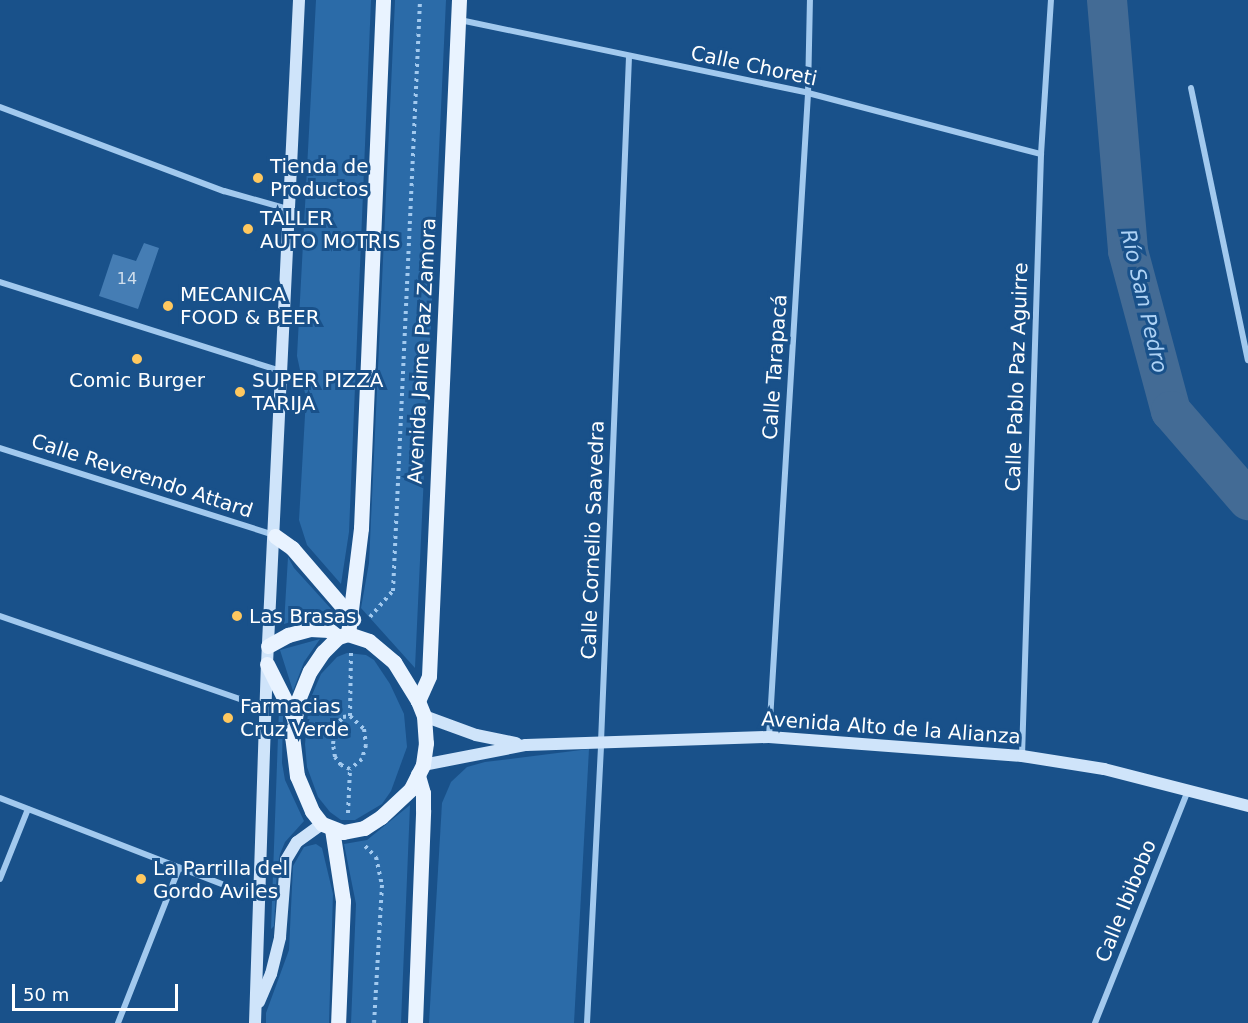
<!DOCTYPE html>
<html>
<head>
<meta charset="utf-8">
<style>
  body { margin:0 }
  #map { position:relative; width:1248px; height:1023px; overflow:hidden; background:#19518a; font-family:"DejaVu Sans",sans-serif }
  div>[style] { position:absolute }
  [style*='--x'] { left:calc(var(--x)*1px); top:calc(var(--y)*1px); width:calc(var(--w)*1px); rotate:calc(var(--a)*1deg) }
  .green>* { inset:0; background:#2b6ba8 }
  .river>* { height:40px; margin:-20px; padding:0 20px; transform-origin:20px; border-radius:20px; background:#436b95 }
  .building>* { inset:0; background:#457db4 }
  .path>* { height:4px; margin-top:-2px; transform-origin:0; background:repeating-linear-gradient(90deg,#a2c9ee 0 3px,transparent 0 7.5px) }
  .street>* { height:6px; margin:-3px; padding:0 3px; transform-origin:3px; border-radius:3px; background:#a2c9ee }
  .secondary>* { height:12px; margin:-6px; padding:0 6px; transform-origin:6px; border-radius:6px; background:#cfe4fa }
  .primary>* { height:15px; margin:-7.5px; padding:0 7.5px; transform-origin:7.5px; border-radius:7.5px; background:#e9f3ff }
  .dots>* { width:16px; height:16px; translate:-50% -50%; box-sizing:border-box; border:3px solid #19518a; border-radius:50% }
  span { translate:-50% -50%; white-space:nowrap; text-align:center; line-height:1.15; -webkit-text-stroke:6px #19518a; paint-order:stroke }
  .number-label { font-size:16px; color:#d0deec }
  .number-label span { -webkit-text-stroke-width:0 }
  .street-label { font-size:20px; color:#fff }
  .poi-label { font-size:20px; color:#fff }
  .left { translate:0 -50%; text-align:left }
  .water-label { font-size:21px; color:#aed2f5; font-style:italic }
  .scale { position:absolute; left:12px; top:984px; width:166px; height:27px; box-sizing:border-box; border:3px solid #fff; border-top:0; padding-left:8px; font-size:18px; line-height:21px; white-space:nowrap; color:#fff; -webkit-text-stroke:4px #19518a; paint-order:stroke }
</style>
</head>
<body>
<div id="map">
  <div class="green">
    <i style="clip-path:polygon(316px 0,371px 0,349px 532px,341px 584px,307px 545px,299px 520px,306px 398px,297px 356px)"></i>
    <i style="clip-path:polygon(395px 0,446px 0,415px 668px,361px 608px,369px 563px)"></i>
    <i style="clip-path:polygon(288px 557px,294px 568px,334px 612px,332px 616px,309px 616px,284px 624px)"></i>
    <i style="clip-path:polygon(320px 639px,304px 662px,293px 691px,280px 650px)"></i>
    <i style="clip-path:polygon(347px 653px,366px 655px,374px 660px,390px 684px,404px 714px,407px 747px,391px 791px,382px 804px,355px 820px,341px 820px,330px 812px,318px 797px,307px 767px,305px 744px,309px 702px,321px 674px,337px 657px)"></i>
    <i style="clip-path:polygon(279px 709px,283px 715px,282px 763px,285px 780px,304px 821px,285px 842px,280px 854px,277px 870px,274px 926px,271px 929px)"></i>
    <i style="clip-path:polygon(589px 749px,574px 1023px,429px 1023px,442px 803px,451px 782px,467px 767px,485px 762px)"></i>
    <i style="clip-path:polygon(410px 805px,401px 1023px,351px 1023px,356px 904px,344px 844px,367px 840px)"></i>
    <i style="clip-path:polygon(316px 844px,322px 848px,333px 894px,329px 1023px,266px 1023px,266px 1013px,289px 950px,293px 866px,304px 847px)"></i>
  </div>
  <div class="river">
    <i style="--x:1107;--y:0;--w:252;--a:85.2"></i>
    <i style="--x:1128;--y:251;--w:166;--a:75"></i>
    <i style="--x:1171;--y:411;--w:118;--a:49.1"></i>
  </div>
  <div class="building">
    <i style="clip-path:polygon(144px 243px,159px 248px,138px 309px,99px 296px,113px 254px,136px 261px)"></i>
  </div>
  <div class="path">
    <i style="--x:370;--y:617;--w:35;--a:-49"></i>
    <i style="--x:393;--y:591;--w:592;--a:-87.38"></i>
    <i style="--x:350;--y:716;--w:19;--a:43"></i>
    <i style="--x:364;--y:729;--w:16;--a:83"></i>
    <i style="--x:366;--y:745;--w:15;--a:106"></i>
    <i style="--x:362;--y:759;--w:16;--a:140"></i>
    <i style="--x:350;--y:769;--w:10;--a:-156"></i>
    <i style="--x:341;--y:765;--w:10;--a:-127"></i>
    <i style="--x:335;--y:757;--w:13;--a:-99"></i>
    <i style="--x:333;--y:744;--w:17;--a:-83"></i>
    <i style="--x:335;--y:727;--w:13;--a:-51"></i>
    <i style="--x:343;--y:717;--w:7;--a:-8"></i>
    <i style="--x:350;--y:716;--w:63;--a:-89.1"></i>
    <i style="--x:348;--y:813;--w:44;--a:-87.4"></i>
    <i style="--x:365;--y:846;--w:16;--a:45"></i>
    <i style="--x:376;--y:857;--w:29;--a:78"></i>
    <i style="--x:382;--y:885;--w:138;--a:93.3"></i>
  </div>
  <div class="street">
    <i style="--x:460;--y:20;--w:356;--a:11.8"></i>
    <i style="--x:808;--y:93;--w:241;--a:14.7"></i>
    <i style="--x:1191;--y:88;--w:278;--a:78.2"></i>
    <i style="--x:0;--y:107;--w:239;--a:20.6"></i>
    <i style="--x:224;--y:191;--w:66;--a:15.7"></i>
    <i style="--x:0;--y:282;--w:295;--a:17.6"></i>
    <i style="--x:0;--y:448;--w:287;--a:17.6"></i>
    <i style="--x:0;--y:616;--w:281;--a:19.1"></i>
    <i style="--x:769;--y:737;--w:645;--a:-86.53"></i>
    <i style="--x:808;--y:93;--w:93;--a:-88.8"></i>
    <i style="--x:1022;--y:756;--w:602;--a:-88.19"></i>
    <i style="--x:1041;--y:154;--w:154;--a:-86.3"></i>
    <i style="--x:0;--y:798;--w:277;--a:21.2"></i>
    <i style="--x:0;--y:879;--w:75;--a:-68.2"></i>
    <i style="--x:118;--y:1023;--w:167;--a:-68.5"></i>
    <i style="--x:587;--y:1023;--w:281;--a:-87.1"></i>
    <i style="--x:601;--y:742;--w:686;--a:-87.66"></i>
    <i style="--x:1095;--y:1023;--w:250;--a:-68.2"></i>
  </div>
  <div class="secondary">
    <i style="--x:424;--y:716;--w:55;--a:20.1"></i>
    <i style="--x:476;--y:735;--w:41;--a:11.3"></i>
    <i style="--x:423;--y:765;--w:105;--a:-11"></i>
    <i style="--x:526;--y:745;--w:243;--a:-1.9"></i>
    <i style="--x:769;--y:737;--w:254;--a:4.3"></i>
    <i style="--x:1022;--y:756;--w:83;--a:9"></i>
    <i style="--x:1104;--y:769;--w:149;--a:14.4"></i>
    <i style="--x:259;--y:1002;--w:30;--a:-67"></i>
    <i style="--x:271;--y:974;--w:38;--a:-76"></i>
    <i style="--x:280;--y:937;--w:77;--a:-85.5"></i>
    <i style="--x:286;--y:860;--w:21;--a:-59"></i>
    <i style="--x:297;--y:842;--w:31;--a:-36"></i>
    <i style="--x:255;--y:1023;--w:359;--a:-88.1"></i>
    <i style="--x:267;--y:664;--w:665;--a:-87.24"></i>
  </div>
  <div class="primary">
    <i style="--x:275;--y:536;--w:21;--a:35"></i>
    <i style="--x:292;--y:548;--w:94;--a:49.3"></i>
    <i style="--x:348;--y:634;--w:107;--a:-83"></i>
    <i style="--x:361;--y:528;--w:528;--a:-87.61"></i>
    <i style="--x:348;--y:634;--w:22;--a:18"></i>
    <i style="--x:369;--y:641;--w:33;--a:40"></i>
    <i style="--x:394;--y:662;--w:46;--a:58.4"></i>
    <i style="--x:418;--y:701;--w:16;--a:68"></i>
    <i style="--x:424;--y:716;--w:27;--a:86"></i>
    <i style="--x:426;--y:743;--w:22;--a:98"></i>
    <i style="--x:423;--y:765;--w:27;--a:117"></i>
    <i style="--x:411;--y:789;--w:41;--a:137"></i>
    <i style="--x:381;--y:817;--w:20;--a:147"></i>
    <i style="--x:364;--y:828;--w:21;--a:169"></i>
    <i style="--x:343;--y:832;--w:22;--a:-159"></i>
    <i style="--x:322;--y:824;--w:16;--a:-128"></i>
    <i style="--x:312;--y:811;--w:38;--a:-113"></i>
    <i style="--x:297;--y:776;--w:39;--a:-97"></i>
    <i style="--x:292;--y:737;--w:37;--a:-81"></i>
    <i style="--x:298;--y:700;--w:31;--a:-68"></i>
    <i style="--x:310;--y:671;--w:23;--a:-56"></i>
    <i style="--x:323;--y:652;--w:21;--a:-45"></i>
    <i style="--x:338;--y:637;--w:10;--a:-17"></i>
    <i style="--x:268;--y:646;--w:23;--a:-29"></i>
    <i style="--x:288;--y:635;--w:23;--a:-15"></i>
    <i style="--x:310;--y:629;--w:19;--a:3"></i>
    <i style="--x:329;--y:630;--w:11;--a:38"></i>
    <i style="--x:267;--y:664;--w:60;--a:63.4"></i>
    <i style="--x:418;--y:701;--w:27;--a:-66"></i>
    <i style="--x:429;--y:676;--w:677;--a:-87.46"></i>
    <i style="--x:332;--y:829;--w:73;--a:81.3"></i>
    <i style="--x:343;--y:901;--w:122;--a:92.3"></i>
    <i style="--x:415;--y:1023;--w:213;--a:-87.8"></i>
    <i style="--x:423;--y:810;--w:17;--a:-90"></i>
    <i style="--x:423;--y:793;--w:19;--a:-106"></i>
  </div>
  <div class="dots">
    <i style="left:258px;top:178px;background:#ffc85f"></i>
    <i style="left:248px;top:229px;background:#ffc85f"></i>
    <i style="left:168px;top:306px;background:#ffc85f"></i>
    <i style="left:137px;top:359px;background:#ffc85f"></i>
    <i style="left:240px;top:392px;background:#ffc85f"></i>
    <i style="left:237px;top:616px;background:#ffc85f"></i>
    <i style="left:228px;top:718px;background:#ffc85f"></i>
    <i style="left:141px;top:879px;background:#ffc85f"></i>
  </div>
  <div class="number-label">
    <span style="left:127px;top:279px">14</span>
  </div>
  <div class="street-label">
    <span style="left:754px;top:66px;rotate:12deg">Calle Choreti</span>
    <span style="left:422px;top:351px;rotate:-87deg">Avenida Jaime Paz Zamora</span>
    <span style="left:775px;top:367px;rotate:-86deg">Calle Tarapacá</span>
    <span style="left:1017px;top:377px;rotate:-88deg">Calle Pablo Paz Aguirre</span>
    <span style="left:142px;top:476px;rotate:18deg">Calle Reverendo Attard</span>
    <span style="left:593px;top:540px;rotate:-88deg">Calle Cornelio Saavedra</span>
    <span style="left:891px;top:728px;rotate:4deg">Avenida Alto de la Alianza</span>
    <span style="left:1126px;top:901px;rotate:-68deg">Calle Ibibobo</span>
  </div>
  <div class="poi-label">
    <span class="left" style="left:270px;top:178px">Tienda de<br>Productos</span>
    <span class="left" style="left:260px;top:230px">TALLER<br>AUTO MOTRIS</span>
    <span class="left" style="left:180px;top:306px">MECANICA<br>FOOD &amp; BEER</span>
    <span style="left:137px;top:380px">Comic Burger</span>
    <span class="left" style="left:252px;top:392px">SUPER PIZZA<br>TARIJA</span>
    <span class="left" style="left:249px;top:616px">Las Brasas</span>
    <span class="left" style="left:240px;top:718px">Farmacias<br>Cruz Verde</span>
    <span class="left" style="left:153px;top:880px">La Parrilla del<br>Gordo Aviles</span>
  </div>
  <div class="water-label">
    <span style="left:1144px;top:301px;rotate:77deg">Río San Pedro</span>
  </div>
  <div class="scale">50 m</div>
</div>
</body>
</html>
